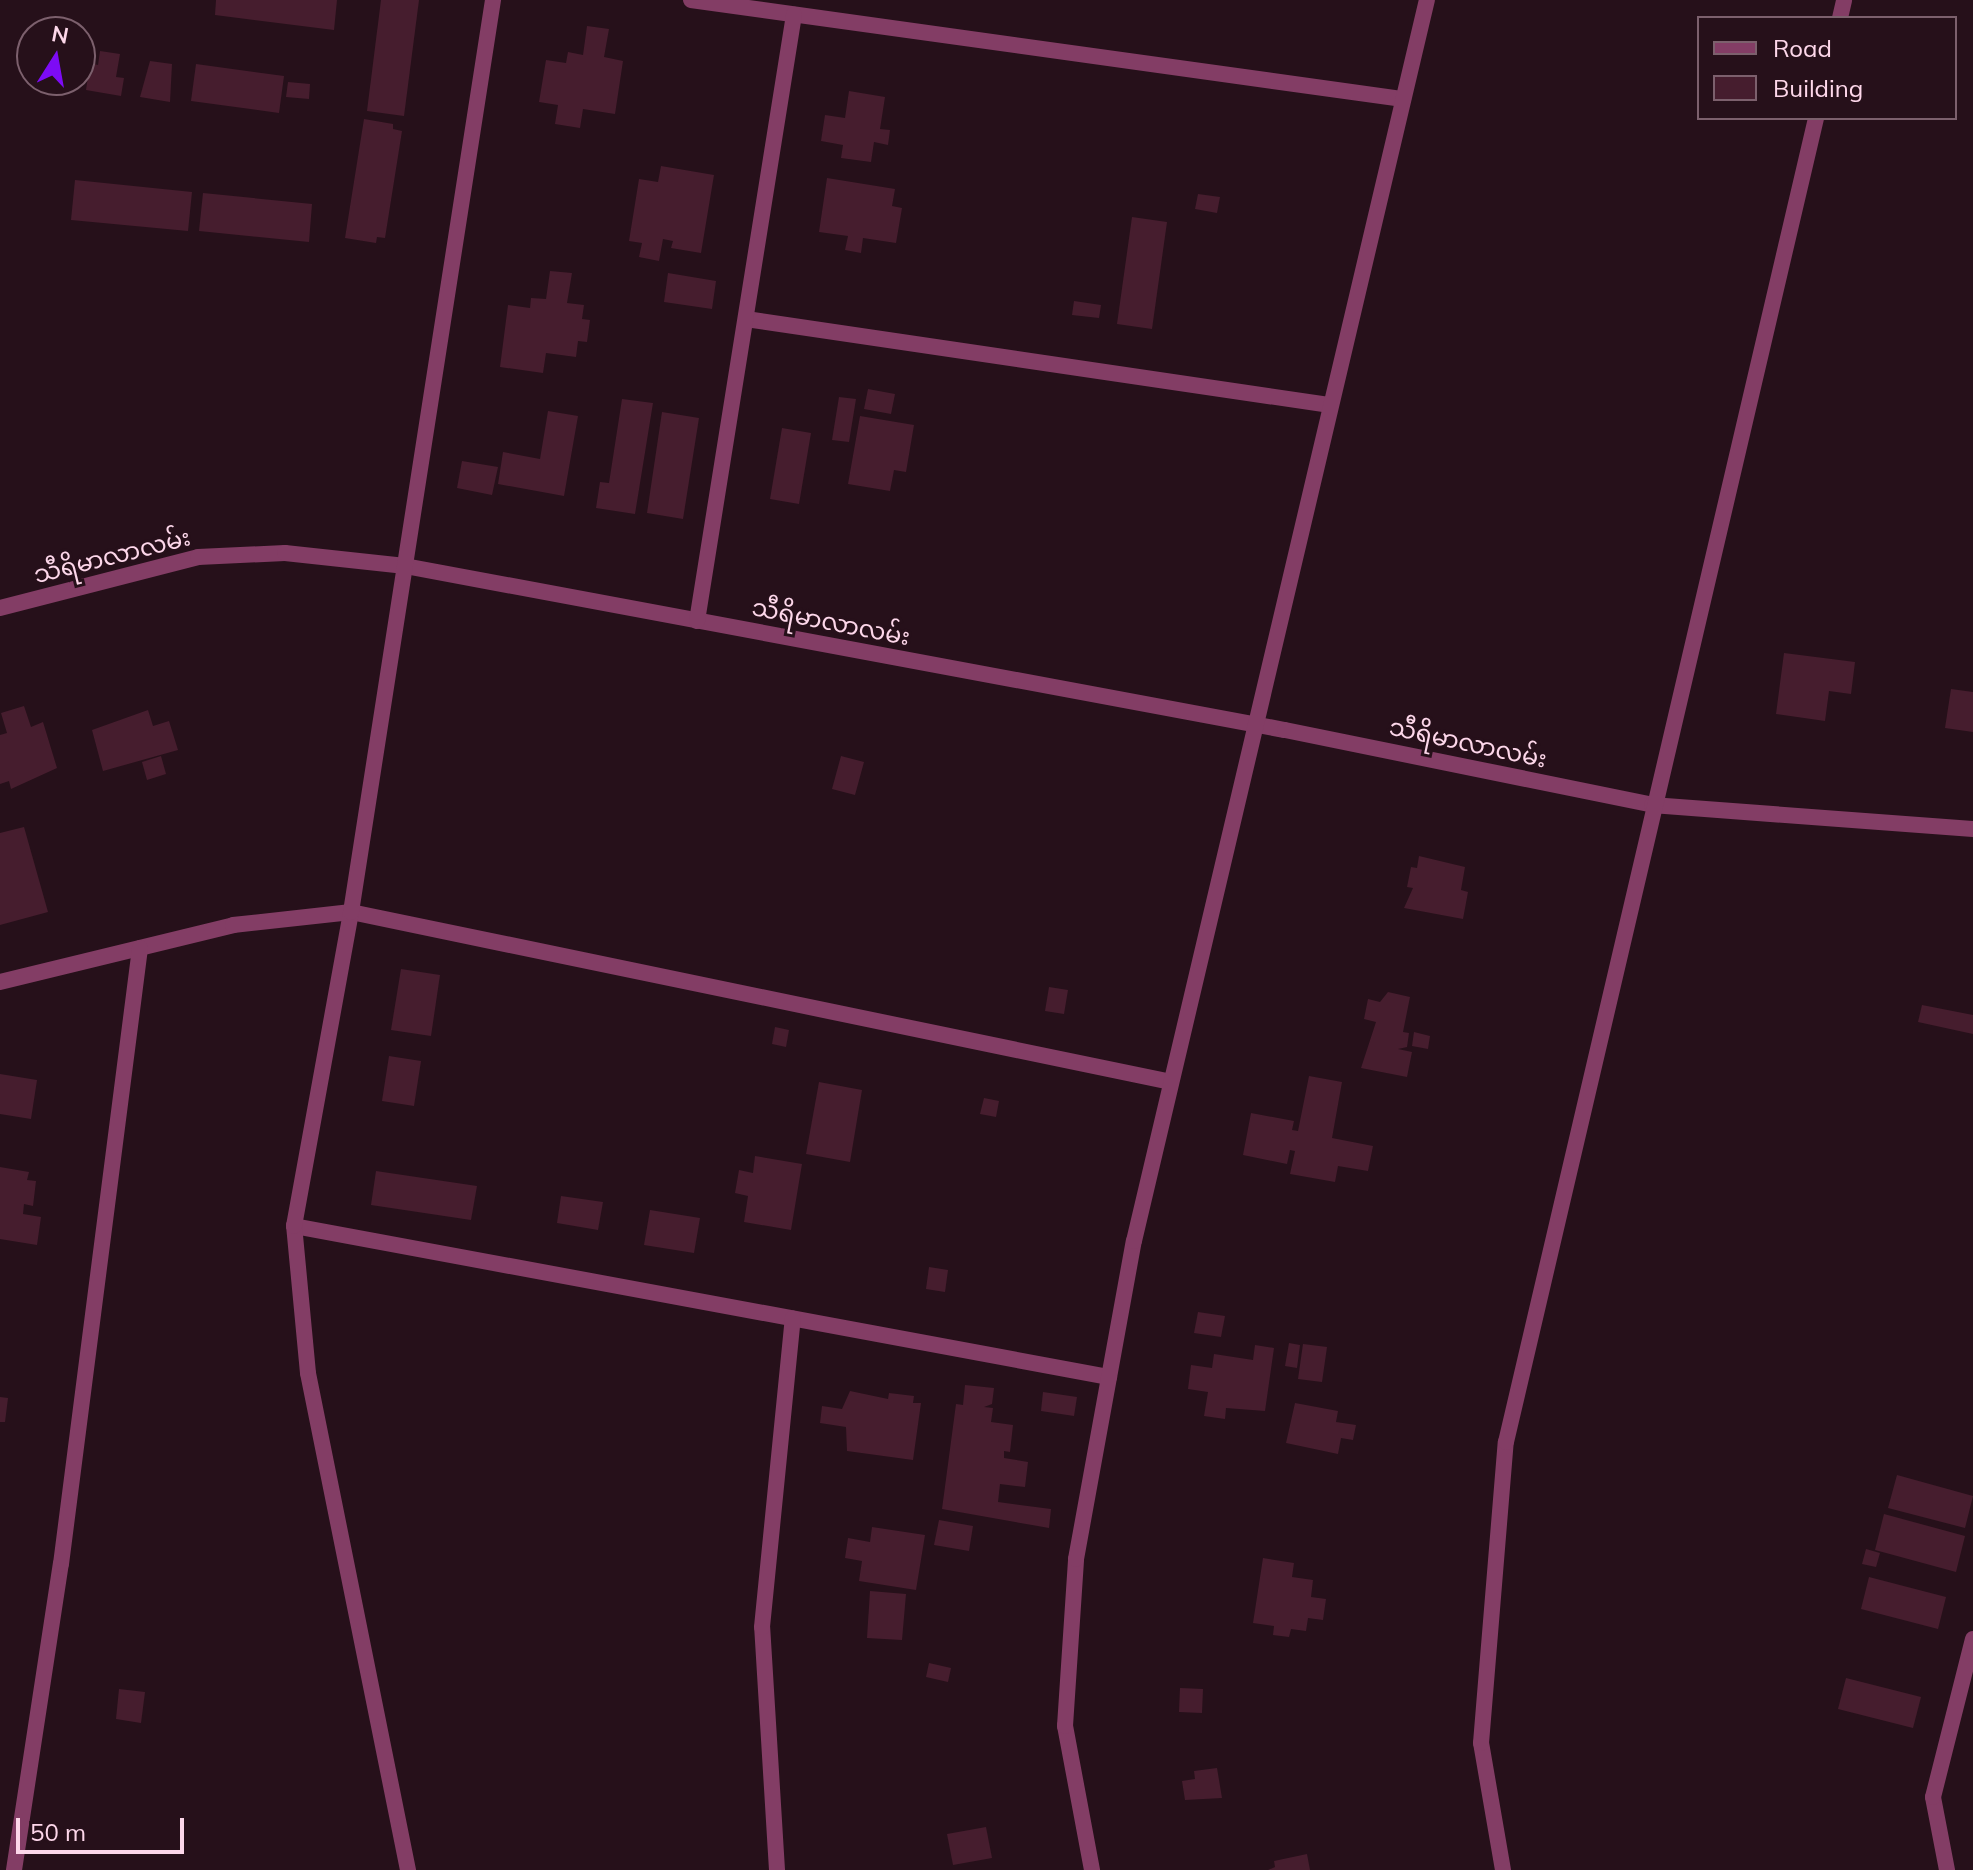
<!DOCTYPE html>
<html>
<head>
<meta charset="utf-8">
<style>
  body { margin:0 }
  #map { position:relative; width:1973px; height:1870px; overflow:hidden; background:#26101a; font-family:Mulish,"Noto Sans Myanmar",sans-serif }
  div>[style] { position:absolute }
  [style*='--x'] { left:calc(var(--x)*1px); top:calc(var(--y)*1px); width:calc(var(--w)*1px); rotate:calc(var(--a)*1deg) }
  .building>* { inset:0; background:#461d2e }
  .minor>* { height:16px; margin:-8px; padding:0 8px; transform-origin:8px; border-radius:8px; background:#833d65 }
  .tertiary>* { height:16px; margin:-8px; padding:0 8px; transform-origin:8px; border-radius:8px; background:#833d65 }
  span { translate:-50% -50%; white-space:nowrap; text-align:center; line-height:1.15; -webkit-text-stroke:6px #26101a; paint-order:stroke }
  .street-label { font-size:24px; color:#fdd7ea }
  .legend { position:absolute; left:1697px; top:16px; width:260px; height:104px; box-sizing:border-box; background:#26101a; border:2px solid #7c606d; margin:0; padding:10px 14px; list-style:none; font-size:24px; color:#fdd7ea }
  .legend li { display:flex; align-items:center; gap:16px; height:40px }
  .legend b { width:40px; border:2px solid #7c606d }
  .north { position:absolute; left:16px; top:16px; width:80px; height:80px; box-sizing:border-box; background:#26101a; border:2px solid #7c606d; border-radius:50%; rotate:11deg; font-size:22px; font-weight:700; line-height:32px; text-align:center; color:#fdd7ea }
  .north::after { content:''; display:block; margin:auto; width:28px; height:36px; background:#7d0bf5; clip-path:polygon(50% 0,100% 100%,50% 72%,0 100%) }
  .scale { position:absolute; left:16px; top:1818px; width:168px; height:36px; box-sizing:border-box; border:4px solid #fdd7ea; border-top:0; padding-left:10px; font-size:24px; line-height:28px; white-space:nowrap; color:#fdd7ea; -webkit-text-stroke:6px #26101a; paint-order:stroke }
</style>
</head>
<body>
<div id="map">
  <div class="building">
    <i style="clip-path:polygon(216px 0,337px 0,334px 30px,215px 15px)"></i>
    <i style="clip-path:polygon(381px 0,419px 0,404px 116px,367px 111px)"></i>
    <i style="clip-path:polygon(587px 26px,609px 29px,604px 57px,623px 61px,615px 114px,583px 109px,580px 128px,555px 124px,558px 105px,539px 102px,546px 60px,566px 63px,568px 52px,583px 55px)"></i>
    <i style="clip-path:polygon(100px 51px,120px 54px,116px 77px,124px 78px,121px 96px,86px 90px,90px 63px,98px 65px)"></i>
    <i style="clip-path:polygon(150px 61px,172px 64px,170px 102px,140px 97px)"></i>
    <i style="clip-path:polygon(196px 64px,284px 76px,279px 113px,191px 101px)"></i>
    <i style="clip-path:polygon(36px 80px,73px 80px,71px 90px,63px 88px,61px 94px,35px 90px)"></i>
    <i style="clip-path:polygon(288px 82px,310px 84px,309px 99px,286px 97px)"></i>
    <i style="clip-path:polygon(849px 91px,885px 97px,880px 129px,890px 130px,888px 145px,874px 142px,871px 162px,841px 158px,843px 145px,821px 141px,825px 115px,845px 118px)"></i>
    <i style="clip-path:polygon(364px 119px,393px 124px,393px 129px,402px 131px,385px 238px,377px 237px,376px 243px,345px 238px)"></i>
    <i style="clip-path:polygon(661px 166px,714px 175px,701px 253px,671px 248px,673px 241px,663px 239px,659px 261px,639px 257px,642px 243px,629px 241px,639px 179px,658px 182px)"></i>
    <i style="clip-path:polygon(827px 178px,895px 189px,892px 206px,902px 208px,896px 243px,863px 238px,861px 253px,845px 250px,848px 236px,819px 232px)"></i>
    <i style="clip-path:polygon(75px 180px,192px 192px,188px 231px,71px 220px)"></i>
    <i style="clip-path:polygon(203px 193px,312px 204px,309px 242px,199px 231px)"></i>
    <i style="clip-path:polygon(1198px 194px,1220px 197px,1217px 213px,1195px 209px)"></i>
    <i style="clip-path:polygon(1132px 217px,1167px 222px,1152px 329px,1117px 324px)"></i>
    <i style="clip-path:polygon(550px 271px,572px 273px,567px 303px,584px 305px,582px 319px,590px 320px,587px 342px,578px 341px,576px 357px,546px 353px,543px 373px,500px 367px,508px 305px,530px 308px,531px 298px,546px 299px)"></i>
    <i style="clip-path:polygon(668px 273px,716px 281px,712px 309px,664px 302px)"></i>
    <i style="clip-path:polygon(1074px 301px,1101px 305px,1099px 318px,1072px 315px)"></i>
    <i style="clip-path:polygon(868px 389px,895px 394px,891px 414px,864px 409px)"></i>
    <i style="clip-path:polygon(839px 397px,856px 399px,849px 442px,832px 440px)"></i>
    <i style="clip-path:polygon(622px 399px,653px 403px,635px 514px,596px 508px,600px 482px,609px 483px)"></i>
    <i style="clip-path:polygon(548px 411px,578px 416px,564px 496px,498px 484px,503px 452px,540px 459px)"></i>
    <i style="clip-path:polygon(662px 412px,699px 418px,683px 519px,647px 513px)"></i>
    <i style="clip-path:polygon(860px 416px,914px 425px,906px 472px,894px 470px,890px 491px,848px 484px)"></i>
    <i style="clip-path:polygon(782px 428px,811px 433px,799px 504px,770px 499px)"></i>
    <i style="clip-path:polygon(462px 461px,498px 467px,492px 495px,457px 488px)"></i>
    <i style="clip-path:polygon(1784px 653px,1855px 662px,1851px 694px,1829px 691px,1825px 721px,1776px 714px)"></i>
    <i style="clip-path:polygon(1951px 689px,1973px 692px,1973px 732px,1945px 728px)"></i>
    <i style="clip-path:polygon(24px 706px,31px 727px,43px 722px,57px 768px,11px 789px,9px 781px,0 784px,0 735px,7px 733px,1px 713px)"></i>
    <i style="clip-path:polygon(148px 710px,153px 726px,169px 721px,178px 750px,103px 771px,92px 730px)"></i>
    <i style="clip-path:polygon(161px 756px,166px 774px,147px 780px,142px 762px)"></i>
    <i style="clip-path:polygon(841px 756px,864px 762px,855px 795px,832px 789px)"></i>
    <i style="clip-path:polygon(24px 827px,48px 912px,0 925px,0 833px)"></i>
    <i style="clip-path:polygon(1419px 856px,1465px 867px,1461px 890px,1468px 892px,1463px 919px,1404px 908px,1413px 888px,1407px 887px,1411px 867px,1417px 868px)"></i>
    <i style="clip-path:polygon(401px 969px,440px 975px,431px 1036px,391px 1030px)"></i>
    <i style="clip-path:polygon(1049px 987px,1068px 990px,1064px 1014px,1045px 1011px)"></i>
    <i style="clip-path:polygon(1388px 992px,1410px 997px,1403px 1032px,1409px 1033px,1407px 1047px,1398px 1049px,1412px 1052px,1407px 1077px,1361px 1068px,1376px 1022px,1364px 1019px,1368px 999px,1380px 1002px)"></i>
    <i style="clip-path:polygon(1922px 1005px,1973px 1015px,1973px 1034px,1918px 1022px)"></i>
    <i style="clip-path:polygon(775px 1027px,789px 1030px,786px 1047px,772px 1044px)"></i>
    <i style="clip-path:polygon(1414px 1032px,1430px 1036px,1428px 1049px,1412px 1046px)"></i>
    <i style="clip-path:polygon(389px 1056px,421px 1061px,414px 1106px,382px 1101px)"></i>
    <i style="clip-path:polygon(0 1074px,37px 1080px,31px 1119px,0 1114px)"></i>
    <i style="clip-path:polygon(1309px 1076px,1342px 1082px,1332px 1138px,1373px 1146px,1368px 1171px,1338px 1166px,1335px 1182px,1290px 1174px,1295px 1151px,1290px 1150px,1287px 1164px,1243px 1155px,1251px 1113px,1294px 1121px,1292px 1130px,1298px 1131px)"></i>
    <i style="clip-path:polygon(819px 1082px,862px 1090px,850px 1162px,806px 1154px)"></i>
    <i style="clip-path:polygon(984px 1098px,999px 1101px,996px 1117px,980px 1114px)"></i>
    <i style="clip-path:polygon(755px 1156px,802px 1164px,791px 1230px,744px 1222px,748px 1196px,735px 1193px,739px 1170px,753px 1173px)"></i>
    <i style="clip-path:polygon(0 1167px,29px 1172px,27px 1180px,36px 1181px,33px 1206px,24px 1204px,23px 1214px,41px 1217px,37px 1245px,0 1239px)"></i>
    <i style="clip-path:polygon(376px 1171px,477px 1186px,471px 1220px,371px 1205px)"></i>
    <i style="clip-path:polygon(561px 1196px,603px 1202px,598px 1230px,557px 1223px)"></i>
    <i style="clip-path:polygon(650px 1210px,700px 1218px,694px 1253px,644px 1245px)"></i>
    <i style="clip-path:polygon(929px 1267px,948px 1270px,945px 1292px,926px 1289px)"></i>
    <i style="clip-path:polygon(1198px 1312px,1225px 1316px,1221px 1337px,1194px 1333px)"></i>
    <i style="clip-path:polygon(1289px 1343px,1300px 1345px,1297px 1368px,1285px 1366px)"></i>
    <i style="clip-path:polygon(1303px 1344px,1327px 1347px,1322px 1382px,1298px 1379px)"></i>
    <i style="clip-path:polygon(1255px 1345px,1274px 1348px,1265px 1411px,1226px 1408px,1225px 1419px,1204px 1416px,1208px 1392px,1188px 1389px,1191px 1365px,1212px 1368px,1214px 1354px,1253px 1360px)"></i>
    <i style="clip-path:polygon(965px 1385px,994px 1388px,992px 1404px,984px 1407px,993px 1408px,991px 1422px,1013px 1425px,1010px 1452px,1004px 1451px,1004px 1458px,1028px 1462px,1025px 1487px,1000px 1484px,998px 1502px,1051px 1509px,1049px 1528px,942px 1509px,956px 1404px,963px 1405px)"></i>
    <i style="clip-path:polygon(850px 1391px,888px 1399px,889px 1393px,914px 1396px,913px 1403px,921px 1403px,913px 1460px,847px 1451px,846px 1427px,820px 1423px,822px 1406px,842px 1409px)"></i>
    <i style="clip-path:polygon(1043px 1392px,1077px 1397px,1074px 1416px,1041px 1411px)"></i>
    <i style="clip-path:polygon(0 1397px,8px 1398px,5px 1422px,0 1422px)"></i>
    <i style="clip-path:polygon(1295px 1403px,1338px 1411px,1336px 1422px,1356px 1425px,1353px 1440px,1341px 1438px,1338px 1454px,1286px 1443px)"></i>
    <i style="clip-path:polygon(1897px 1475px,1973px 1496px,1965px 1528px,1888px 1508px)"></i>
    <i style="clip-path:polygon(1884px 1514px,1965px 1536px,1956px 1572px,1875px 1550px)"></i>
    <i style="clip-path:polygon(939px 1520px,973px 1526px,969px 1551px,934px 1545px)"></i>
    <i style="clip-path:polygon(872px 1527px,925px 1535px,916px 1590px,859px 1581px,862px 1561px,845px 1558px,848px 1538px,870px 1542px)"></i>
    <i style="clip-path:polygon(1866px 1549px,1880px 1553px,1876px 1567px,1862px 1564px)"></i>
    <i style="clip-path:polygon(1263px 1558px,1294px 1563px,1292px 1577px,1313px 1580px,1311px 1597px,1326px 1599px,1323px 1620px,1308px 1618px,1306px 1631px,1291px 1629px,1289px 1637px,1273px 1635px,1274px 1626px,1253px 1623px)"></i>
    <i style="clip-path:polygon(1869px 1577px,1946px 1597px,1938px 1629px,1861px 1609px)"></i>
    <i style="clip-path:polygon(870px 1591px,906px 1594px,902px 1640px,867px 1638px)"></i>
    <i style="clip-path:polygon(929px 1663px,951px 1668px,948px 1682px,926px 1677px)"></i>
    <i style="clip-path:polygon(1846px 1678px,1921px 1697px,1913px 1728px,1838px 1709px)"></i>
    <i style="clip-path:polygon(1180px 1688px,1203px 1689px,1202px 1713px,1179px 1712px)"></i>
    <i style="clip-path:polygon(119px 1689px,145px 1692px,141px 1723px,116px 1719px)"></i>
    <i style="clip-path:polygon(1217px 1768px,1222px 1798px,1185px 1800px,1182px 1781px,1195px 1779px,1194px 1771px)"></i>
    <i style="clip-path:polygon(986px 1827px,992px 1858px,953px 1865px,947px 1834px)"></i>
    <i style="clip-path:polygon(1307px 1854px,1310px 1870px,1268px 1870px,1275px 1867px,1274px 1861px)"></i>
  </div>
  <div class="minor">
    <i style="--x:691;--y:0;--w:719;--a:7.92"></i>
    <i style="--x:746;--y:319;--w:589;--a:8.39"></i>
    <i style="--x:0;--y:608;--w:204;--a:-14.4"></i>
    <i style="--x:198;--y:557;--w:87;--a:-2.6"></i>
    <i style="--x:285;--y:553;--w:121;--a:6.2"></i>
    <i style="--x:405;--y:566;--w:895;--a:10.56"></i>
    <i style="--x:1285;--y:730;--w:375;--a:11.5"></i>
    <i style="--x:1652;--y:805;--w:322;--a:4.3"></i>
    <i style="--x:697;--y:621;--w:614;--a:-80.91"></i>
    <i style="--x:0;--y:982;--w:240;--a:-13.7"></i>
    <i style="--x:233;--y:925;--w:119;--a:-6.3"></i>
    <i style="--x:351;--y:912;--w:837;--a:11.71"></i>
    <i style="--x:294;--y:1226;--w:829;--a:10.5"></i>
    <i style="--x:14;--y:1870;--w:310;--a:-81.3"></i>
    <i style="--x:61;--y:1564;--w:621;--a:-82.69"></i>
    <i style="--x:408;--y:1870;--w:507;--a:-101.38"></i>
    <i style="--x:308;--y:1373;--w:148;--a:-95.4"></i>
    <i style="--x:294;--y:1226;--w:319;--a:-79.7"></i>
    <i style="--x:351;--y:912;--w:923;--a:-81.15"></i>
    <i style="--x:777;--y:1870;--w:243;--a:-93.5"></i>
    <i style="--x:762;--y:1627;--w:310;--a:-84.3"></i>
    <i style="--x:1092;--y:1870;--w:147;--a:-100.6"></i>
    <i style="--x:1065;--y:1726;--w:167;--a:-86.2"></i>
    <i style="--x:1076;--y:1559;--w:323;--a:-79.7"></i>
    <i style="--x:1134;--y:1241;--w:1275;--a:-76.72"></i>
    <i style="--x:1947;--y:1870;--w:74;--a:-100.9"></i>
    <i style="--x:1933;--y:1797;--w:163;--a:-75.8"></i>
  </div>
  <div class="tertiary">
    <i style="--x:1840;--y:18;--w:18;--a:-77"></i>
    <i style="--x:1503;--y:1870;--w:129;--a:-99.8"></i>
    <i style="--x:1481;--y:1743;--w:302;--a:-85.3"></i>
    <i style="--x:1506;--y:1442;--w:1360;--a:-76.82"></i>
  </div>
  <div class="street-label">
    <span style="left:112px;top:556px;rotate:-14deg">သီရိမာလာလမ်း</span>
    <span style="left:831px;top:622px;rotate:11deg">သီရိမာလာလမ်း</span>
    <span style="left:1468px;top:743px;rotate:12deg">သီရိမာလာလမ်း</span>
  </div>
  <ul class="legend">
  <li><b style="height:10px;background:#833d65"></b>Road</li>
  <li><b style="height:22px;background:#461d2e"></b>Building</li>
  </ul>
  <div class="north">N</div>
  <div class="scale">50 m</div>
</div>
</body>
</html>
